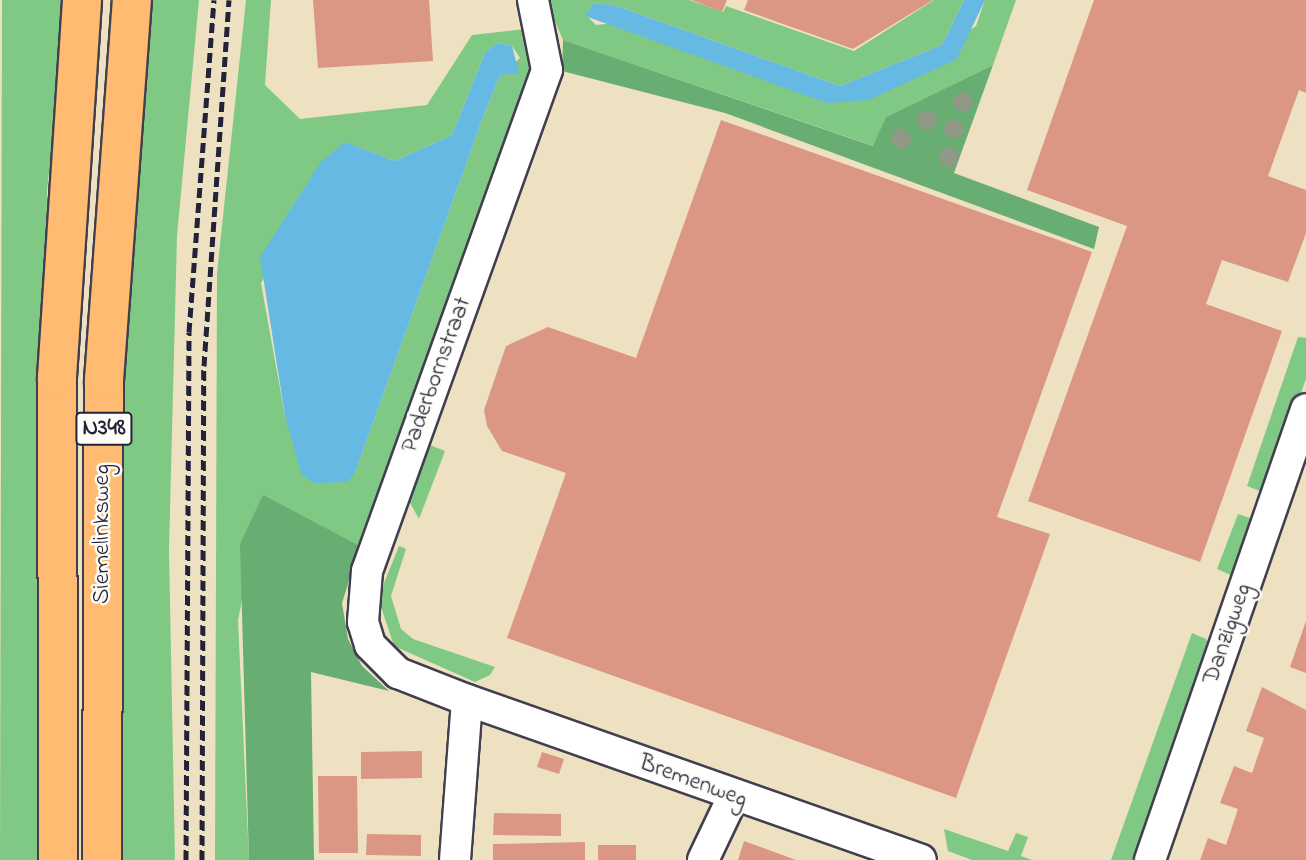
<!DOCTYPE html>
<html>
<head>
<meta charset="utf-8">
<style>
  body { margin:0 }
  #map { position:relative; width:1306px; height:860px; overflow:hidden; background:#eee1c2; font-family:"Indie Flower",sans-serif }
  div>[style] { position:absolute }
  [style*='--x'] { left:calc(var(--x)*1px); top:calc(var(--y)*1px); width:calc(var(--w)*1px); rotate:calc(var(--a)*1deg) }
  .green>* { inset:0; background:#80c985 }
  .forest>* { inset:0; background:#68ad72 }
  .water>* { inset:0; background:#66b9e2 }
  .building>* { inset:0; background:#dc9684 }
  .roads { filter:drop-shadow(2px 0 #413f4f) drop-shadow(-2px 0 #413f4f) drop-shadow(0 2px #413f4f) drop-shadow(0 -2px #413f4f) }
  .street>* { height:30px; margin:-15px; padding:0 15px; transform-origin:15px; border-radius:15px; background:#fff }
  .primary>* { height:38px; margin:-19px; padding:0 19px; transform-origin:19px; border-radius:19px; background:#febb71 }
  .rail>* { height:5px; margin-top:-2.5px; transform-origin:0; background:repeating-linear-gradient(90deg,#22223b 0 10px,transparent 0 15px) }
  .trees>* { width:20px; height:20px; margin:-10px; border-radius:50%; background:#909886 }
  span { translate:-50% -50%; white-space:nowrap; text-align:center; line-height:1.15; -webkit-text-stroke:5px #fdfcf7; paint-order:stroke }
  .shield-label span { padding:2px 5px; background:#fdfcf7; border:2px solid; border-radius:5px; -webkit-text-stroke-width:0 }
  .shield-label { font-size:23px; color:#22223b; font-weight:700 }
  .street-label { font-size:24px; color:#22223b }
</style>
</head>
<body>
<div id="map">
  <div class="green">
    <i style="clip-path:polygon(2px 0,67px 0,47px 191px,41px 860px,0 860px)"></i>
    <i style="clip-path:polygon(144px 0,199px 0,177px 236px,169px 550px,175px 860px,119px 860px,119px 376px)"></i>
    <i style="clip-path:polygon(evenodd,246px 0,271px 0,265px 85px,300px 119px,427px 105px,472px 35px,525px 29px,534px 59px,360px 546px,263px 496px,238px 620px,249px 860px,215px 860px,217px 273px,246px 0,497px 43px,512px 46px,520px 58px,500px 75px,483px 117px,355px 473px,285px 416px,261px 283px,344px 142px,395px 161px,452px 135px,485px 53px,497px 43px)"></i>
    <i style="clip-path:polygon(546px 0,689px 0,723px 12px,726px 6px,854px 51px,934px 0,964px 0,942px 45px,840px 86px,614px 5px,594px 3px,586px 15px,596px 25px,615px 23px,869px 100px,976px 26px,985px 0,1016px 0,993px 65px,886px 117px,874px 146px,563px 40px)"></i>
    <i style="clip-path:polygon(1298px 337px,1306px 338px,1306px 379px,1265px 493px,1247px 486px)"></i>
    <i style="clip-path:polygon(430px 445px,445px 451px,419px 519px,409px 501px)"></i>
    <i style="clip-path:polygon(1238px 514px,1256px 520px,1235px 577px,1217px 569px)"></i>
    <i style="clip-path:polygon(399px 546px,406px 549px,391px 596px,401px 629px,413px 639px,495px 667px,490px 675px,475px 682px,394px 646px,378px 598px)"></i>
    <i style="clip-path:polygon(1192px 633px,1206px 639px,1210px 650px,1133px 860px,1111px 860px)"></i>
    <i style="clip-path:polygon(944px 829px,1008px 851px,1016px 833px,1028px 837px,1021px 856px,1032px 860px,972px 860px,948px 851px)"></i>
  </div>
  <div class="forest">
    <i style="clip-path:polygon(563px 40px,873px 146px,886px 117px,993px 65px,954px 173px,1099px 227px,1094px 249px,725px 113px,562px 71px)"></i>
    <i style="clip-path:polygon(263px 495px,360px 546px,342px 603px,348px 639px,362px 666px,389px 691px,311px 672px,314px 860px,249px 860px,240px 544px)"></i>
  </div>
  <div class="water">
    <i style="clip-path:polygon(964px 0,985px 0,957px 59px,869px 100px,827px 103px,585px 16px,594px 3px,614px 5px,840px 86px,942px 45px)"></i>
    <i style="clip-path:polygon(497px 43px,512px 46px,519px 73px,500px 75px,483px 117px,355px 473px,347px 482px,315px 483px,302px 475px,285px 416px,260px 257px,321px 162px,345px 142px,395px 161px,452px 135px,485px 53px)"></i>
  </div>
  <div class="building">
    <i style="clip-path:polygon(313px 0,429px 0,433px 61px,318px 68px)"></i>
    <i style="clip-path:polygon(691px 0,727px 0,722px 12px)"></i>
    <i style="clip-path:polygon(748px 0,933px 0,853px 49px,744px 10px)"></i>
    <i style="clip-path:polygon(1094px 0,1306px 0,1306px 93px,1299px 90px,1268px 176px,1306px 190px,1306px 233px,1288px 282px,1222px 260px,1206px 304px,1282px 331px,1200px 562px,1028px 501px,1127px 226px,1027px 190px)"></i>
    <i style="clip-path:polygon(721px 120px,1092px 252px,997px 517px,1050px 534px,956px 798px,507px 638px,566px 473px,502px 451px,487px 426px,484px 410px,506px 346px,548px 327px,636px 358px)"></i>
    <i style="clip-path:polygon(1306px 621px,1306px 673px,1290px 667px)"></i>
    <i style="clip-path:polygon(1262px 687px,1306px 710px,1306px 860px,1200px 860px,1208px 838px,1226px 845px,1238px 809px,1220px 803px,1234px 766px,1252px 773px,1264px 738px,1246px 731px)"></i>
    <i style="clip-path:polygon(422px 751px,422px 778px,361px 779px,361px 752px)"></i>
    <i style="clip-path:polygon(542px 752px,564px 759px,559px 774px,537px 767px)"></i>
    <i style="clip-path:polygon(318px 776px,357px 776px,358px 853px,319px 853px)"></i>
    <i style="clip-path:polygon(494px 813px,561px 814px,561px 836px,493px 835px)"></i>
    <i style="clip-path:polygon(367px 834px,421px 835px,421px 856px,366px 855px)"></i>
    <i style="clip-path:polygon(744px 841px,796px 860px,738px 860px)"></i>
    <i style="clip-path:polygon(585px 842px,585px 860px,493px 860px,493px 844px)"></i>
    <i style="clip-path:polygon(598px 845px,636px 845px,636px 860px,598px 860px)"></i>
  </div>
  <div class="roads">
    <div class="street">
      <i style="--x:533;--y:0;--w:71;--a:78.7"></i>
      <i style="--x:547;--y:70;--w:532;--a:109.76"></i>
      <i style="--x:367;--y:571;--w:51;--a:94.5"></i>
      <i style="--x:363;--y:622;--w:24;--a:73"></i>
      <i style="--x:370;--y:645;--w:40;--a:45"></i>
      <i style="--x:398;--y:673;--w:74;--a:21.4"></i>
      <i style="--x:467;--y:700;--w:481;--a:19.4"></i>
      <i style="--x:455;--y:860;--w:160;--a:-85.7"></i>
      <i style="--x:703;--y:860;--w:70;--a:-64.5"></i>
      <i style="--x:1150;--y:860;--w:477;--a:-70.9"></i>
    </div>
    <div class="primary">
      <i style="--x:58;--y:860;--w:483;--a:-90.1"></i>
      <i style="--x:57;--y:377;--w:378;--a:-86.2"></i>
      <i style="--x:102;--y:860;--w:480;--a:-89.8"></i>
      <i style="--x:104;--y:380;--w:381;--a:-85.8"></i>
    </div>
  </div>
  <div class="rail">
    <i style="--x:186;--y:860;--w:528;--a:-89.67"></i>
    <i style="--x:189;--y:332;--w:333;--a:-85.7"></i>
    <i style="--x:202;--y:860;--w:494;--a:-89.8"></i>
    <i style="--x:204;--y:366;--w:367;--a:-86.1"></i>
  </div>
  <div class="trees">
    <i style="left:963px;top:102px"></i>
    <i style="left:927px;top:120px"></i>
    <i style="left:954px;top:129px"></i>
    <i style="left:901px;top:139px"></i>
    <i style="left:949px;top:157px"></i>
  </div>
  <div class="shield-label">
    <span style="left:104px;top:429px">N348</span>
  </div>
  <div class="street-label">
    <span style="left:437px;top:375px;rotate:-70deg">Paderbornstraat</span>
    <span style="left:103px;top:534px;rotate:-90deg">Siemelinksweg</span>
    <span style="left:1228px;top:634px;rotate:-71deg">Danzigweg</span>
    <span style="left:693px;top:782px;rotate:20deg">Bremenweg</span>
  </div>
</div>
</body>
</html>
